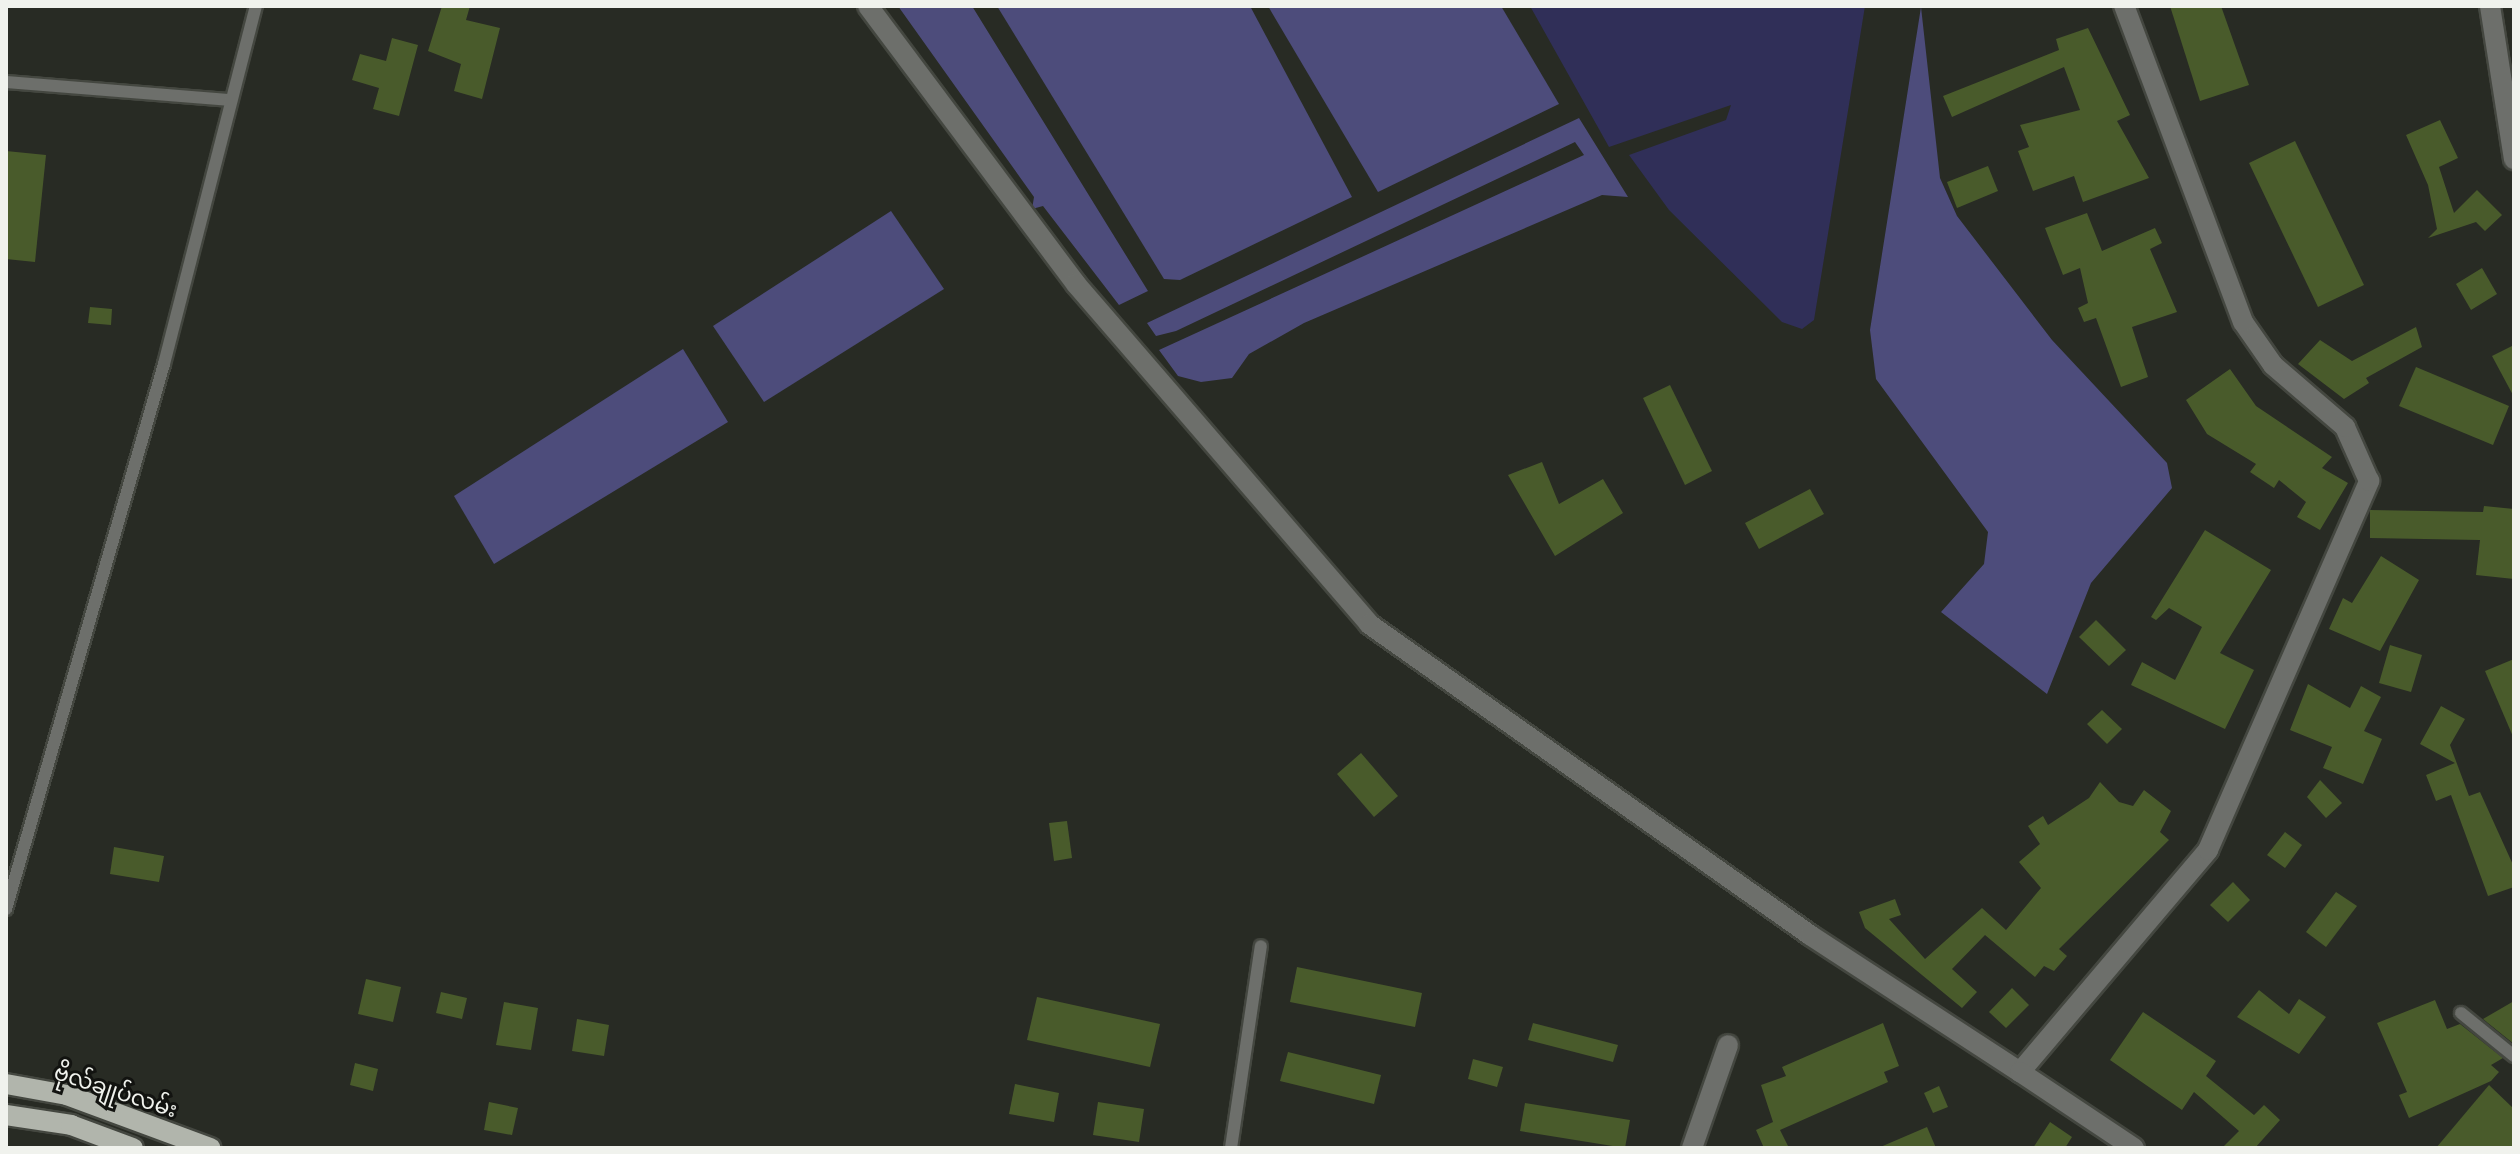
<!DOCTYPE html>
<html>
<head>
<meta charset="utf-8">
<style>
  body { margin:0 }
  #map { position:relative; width:2520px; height:1154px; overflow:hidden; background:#282b24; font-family:Ubuntu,"Noto Sans Myanmar",sans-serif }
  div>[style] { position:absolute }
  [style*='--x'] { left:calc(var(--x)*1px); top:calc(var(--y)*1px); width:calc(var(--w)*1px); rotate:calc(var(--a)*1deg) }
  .green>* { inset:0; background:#302f58 }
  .water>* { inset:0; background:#4d4c7b }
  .building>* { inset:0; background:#495b2b }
  .roads { filter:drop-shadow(2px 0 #444740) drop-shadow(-2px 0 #444740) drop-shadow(0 2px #444740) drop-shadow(0 -2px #444740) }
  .service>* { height:12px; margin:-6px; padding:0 6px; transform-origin:6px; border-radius:6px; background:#6d6f6b }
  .minor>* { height:20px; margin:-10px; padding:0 10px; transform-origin:10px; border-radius:10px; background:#6d6f6b }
  .tertiary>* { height:20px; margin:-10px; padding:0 10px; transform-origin:10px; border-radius:10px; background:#6d6f6b }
  .primary>* { height:20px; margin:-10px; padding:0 10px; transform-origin:10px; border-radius:10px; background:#b1b5ac }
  span { translate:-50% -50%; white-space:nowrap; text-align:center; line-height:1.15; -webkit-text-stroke:6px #121310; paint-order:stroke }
  .street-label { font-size:22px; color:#f0f2ed }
  .frame { position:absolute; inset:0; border:8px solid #f0f2ed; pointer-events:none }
</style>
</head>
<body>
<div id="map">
  <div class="green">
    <i style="clip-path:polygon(1530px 6px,1865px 6px,1814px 320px,1802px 329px,1782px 322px,1669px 210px,1629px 155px,1726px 120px,1731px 105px,1609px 147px)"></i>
  </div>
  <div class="water">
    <i style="clip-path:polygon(898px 6px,972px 6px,1148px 291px,1119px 305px,1043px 206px,1032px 209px,1034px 197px)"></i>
    <i style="clip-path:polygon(997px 6px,1250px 6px,1352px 197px,1180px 280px,1164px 279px)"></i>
    <i style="clip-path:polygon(1268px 6px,1501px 6px,1559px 104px,1378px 192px)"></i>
    <i style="clip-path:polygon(1921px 7px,1940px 178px,1957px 216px,2052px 340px,2167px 463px,2172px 488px,2091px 583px,2047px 694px,1941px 612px,1984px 564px,1988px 532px,1876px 379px,1870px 330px)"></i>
    <i style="clip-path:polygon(1579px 118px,1628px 197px,1602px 195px,1304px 323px,1249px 354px,1232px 378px,1201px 382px,1178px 376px,1159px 350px,1584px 155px,1575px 142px,1176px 331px,1156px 336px,1147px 323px)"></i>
    <i style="clip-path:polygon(891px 211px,944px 289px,764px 402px,713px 326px)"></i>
    <i style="clip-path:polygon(683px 349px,728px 422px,494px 564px,454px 496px)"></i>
  </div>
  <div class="building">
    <i style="clip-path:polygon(442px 6px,470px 6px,466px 20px,500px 28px,482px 99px,454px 91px,461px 64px,428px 51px)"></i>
    <i style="clip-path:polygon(2170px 6px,2221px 6px,2249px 85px,2200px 101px)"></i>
    <i style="clip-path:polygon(2088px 28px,2130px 115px,2117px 121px,2149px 178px,2083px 202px,2074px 176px,2033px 191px,2018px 151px,2029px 147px,2020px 125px,2080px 110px,2064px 67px,1952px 117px,1943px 96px,2059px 50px,2056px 39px)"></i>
    <i style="clip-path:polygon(392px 38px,418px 45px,399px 116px,373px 109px,379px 88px,352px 80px,360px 54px,386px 61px)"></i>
    <i style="clip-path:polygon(2440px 120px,2458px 158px,2439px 167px,2454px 213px,2477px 190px,2502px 215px,2485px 231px,2476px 222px,2428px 238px,2437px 229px,2428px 185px,2406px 135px)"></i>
    <i style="clip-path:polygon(2295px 141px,2364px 285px,2318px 307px,2249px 163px)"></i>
    <i style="clip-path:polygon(6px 151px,46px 155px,35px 262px,6px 259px)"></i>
    <i style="clip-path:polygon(1988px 166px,1998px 191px,1957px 208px,1947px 182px)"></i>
    <i style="clip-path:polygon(2087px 213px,2102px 251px,2155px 228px,2162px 243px,2150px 249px,2177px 312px,2132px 327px,2148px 377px,2121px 387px,2096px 318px,2084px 322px,2078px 308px,2088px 303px,2080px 268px,2063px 275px,2045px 228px)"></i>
    <i style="clip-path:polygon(2482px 268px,2497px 294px,2471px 310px,2456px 284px)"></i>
    <i style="clip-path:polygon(90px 307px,112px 309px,111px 325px,88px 323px)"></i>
    <i style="clip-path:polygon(2416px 327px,2422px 347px,2366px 378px,2369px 383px,2344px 399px,2298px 364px,2320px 340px,2352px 361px)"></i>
    <i style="clip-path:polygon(2514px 345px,2514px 397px,2492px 356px)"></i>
    <i style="clip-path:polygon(2416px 367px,2509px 406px,2493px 445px,2399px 406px)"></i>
    <i style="clip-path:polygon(2230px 369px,2256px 406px,2332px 457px,2322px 468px,2348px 483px,2320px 530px,2297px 517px,2306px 502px,2279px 480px,2274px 488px,2250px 472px,2256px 464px,2207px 434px,2186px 400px)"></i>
    <i style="clip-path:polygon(1670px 385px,1712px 471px,1685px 485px,1643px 398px)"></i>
    <i style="clip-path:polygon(1542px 462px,1559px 504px,1603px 479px,1623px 513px,1555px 556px,1508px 475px)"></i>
    <i style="clip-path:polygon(1810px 489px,1824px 514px,1759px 549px,1745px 523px)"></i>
    <i style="clip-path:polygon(2484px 506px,2514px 509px,2514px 579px,2476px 575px,2480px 540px,2370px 538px,2370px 510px,2483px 512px)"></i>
    <i style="clip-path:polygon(2205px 530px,2271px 570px,2220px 653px,2254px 670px,2225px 729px,2131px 685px,2142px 662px,2175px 680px,2202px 627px,2169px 608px,2156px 620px,2151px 617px)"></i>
    <i style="clip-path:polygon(2381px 556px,2419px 580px,2380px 651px,2329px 629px,2343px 598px,2352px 603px)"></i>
    <i style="clip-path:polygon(2096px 620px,2126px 650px,2109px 666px,2079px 637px)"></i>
    <i style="clip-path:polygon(2390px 645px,2422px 655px,2411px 692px,2379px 683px)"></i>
    <i style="clip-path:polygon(2514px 659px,2514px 739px,2485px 671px)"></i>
    <i style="clip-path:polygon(2308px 684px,2350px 708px,2361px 686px,2381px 697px,2364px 731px,2382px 739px,2363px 784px,2323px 768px,2332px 747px,2290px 730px)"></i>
    <i style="clip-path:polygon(2441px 706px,2465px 719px,2450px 745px,2469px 796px,2480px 792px,2514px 867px,2514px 887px,2488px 896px,2451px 795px,2436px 801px,2426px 775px,2455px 763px,2420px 744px)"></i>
    <i style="clip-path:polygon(2102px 710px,2122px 729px,2107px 744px,2087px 724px)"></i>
    <i style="clip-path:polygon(1361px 753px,1398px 796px,1374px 817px,1337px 774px)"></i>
    <i style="clip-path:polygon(2320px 780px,2342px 803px,2326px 818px,2307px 797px)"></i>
    <i style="clip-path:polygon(2100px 782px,2119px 802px,2133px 806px,2144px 790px,2171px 811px,2160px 832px,2169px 840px,2059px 949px,2067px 956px,2054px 971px,2044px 966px,2035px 977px,1985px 935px,1952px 969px,1977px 992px,1962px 1008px,1865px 928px,1859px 912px,1895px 899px,1901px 915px,1889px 919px,1925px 959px,1982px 908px,2006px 930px,2041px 888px,2019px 862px,2040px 844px,2028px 826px,2043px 816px,2048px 825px,2089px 798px)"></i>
    <i style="clip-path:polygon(1067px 821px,1072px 858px,1054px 861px,1049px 823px)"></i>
    <i style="clip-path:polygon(2285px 832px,2302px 845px,2285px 868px,2267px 855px)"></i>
    <i style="clip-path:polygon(114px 847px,164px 856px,159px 882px,110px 874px)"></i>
    <i style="clip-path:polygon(2233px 882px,2250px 900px,2228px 922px,2210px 905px)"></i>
    <i style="clip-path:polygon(2336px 892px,2357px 906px,2326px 947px,2306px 932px)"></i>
    <i style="clip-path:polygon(1297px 967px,1422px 993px,1415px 1027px,1290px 1002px)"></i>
    <i style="clip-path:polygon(366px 979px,401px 987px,393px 1022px,358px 1014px)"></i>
    <i style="clip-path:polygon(2012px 988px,2029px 1005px,2006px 1028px,1989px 1012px)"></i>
    <i style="clip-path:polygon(2259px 990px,2289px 1014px,2299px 999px,2326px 1017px,2299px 1054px,2237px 1017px)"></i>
    <i style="clip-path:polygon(441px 992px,467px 998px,462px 1019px,436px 1013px)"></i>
    <i style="clip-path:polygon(1037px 997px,1160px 1024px,1150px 1067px,1027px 1040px)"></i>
    <i style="clip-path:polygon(2435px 1000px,2447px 1029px,2460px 1024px,2503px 1058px,2491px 1065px,2499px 1072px,2491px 1081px,2409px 1118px,2399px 1095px,2407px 1092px,2377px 1023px)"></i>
    <i style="clip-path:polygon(2514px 1001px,2514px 1044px,2483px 1019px)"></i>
    <i style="clip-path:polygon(504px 1002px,538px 1008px,531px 1050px,496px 1045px)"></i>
    <i style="clip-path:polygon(2143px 1012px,2216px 1061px,2206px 1076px,2254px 1115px,2264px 1105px,2280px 1120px,2255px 1148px,2222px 1148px,2239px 1131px,2194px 1092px,2182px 1110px,2110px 1060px)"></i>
    <i style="clip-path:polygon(577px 1019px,609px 1025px,604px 1056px,572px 1051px)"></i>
    <i style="clip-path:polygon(1533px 1023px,1618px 1045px,1613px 1062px,1528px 1040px)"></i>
    <i style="clip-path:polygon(1883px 1023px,1899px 1066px,1884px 1072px,1888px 1082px,1780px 1130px,1789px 1148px,1764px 1148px,1756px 1130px,1773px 1122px,1761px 1085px,1786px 1076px,1782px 1067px)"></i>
    <i style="clip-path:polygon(1288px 1052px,1381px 1075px,1374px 1104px,1280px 1081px)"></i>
    <i style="clip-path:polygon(1473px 1059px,1503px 1067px,1497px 1087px,1468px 1079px)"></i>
    <i style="clip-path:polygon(355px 1063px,378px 1069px,373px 1091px,350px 1085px)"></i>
    <i style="clip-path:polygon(1015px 1084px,1059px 1093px,1054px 1122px,1009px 1114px)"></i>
    <i style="clip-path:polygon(2489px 1085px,2514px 1109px,2514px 1148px,2436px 1148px)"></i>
    <i style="clip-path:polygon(1939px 1086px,1948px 1107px,1933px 1113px,1924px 1093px)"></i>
    <i style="clip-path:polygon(489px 1102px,518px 1108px,512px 1135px,484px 1130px)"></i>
    <i style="clip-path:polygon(1098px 1102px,1144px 1109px,1139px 1142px,1093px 1135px)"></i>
    <i style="clip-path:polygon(1525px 1103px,1630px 1120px,1625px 1148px,1520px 1131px)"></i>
    <i style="clip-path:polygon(2050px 1122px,2072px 1137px,2065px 1148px,2033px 1148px)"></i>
    <i style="clip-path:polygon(1927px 1127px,1936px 1148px,1878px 1148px)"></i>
  </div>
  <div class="roads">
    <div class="service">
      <i style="--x:6;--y:82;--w:226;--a:4.6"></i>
      <i style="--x:6;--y:909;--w:567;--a:-73.83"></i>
      <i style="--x:164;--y:364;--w:370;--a:-75.6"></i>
      <i style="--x:2461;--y:1013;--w:68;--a:39.1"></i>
      <i style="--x:1231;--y:1148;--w:204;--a:-81.6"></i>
    </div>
    <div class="minor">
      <i style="--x:868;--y:6;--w:347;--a:53.2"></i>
      <i style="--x:1076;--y:284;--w:449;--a:49.2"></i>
      <i style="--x:1369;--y:624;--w:540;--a:35.19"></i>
      <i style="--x:1810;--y:935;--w:251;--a:33.1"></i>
      <i style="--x:2020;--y:1072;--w:291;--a:-49.7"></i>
      <i style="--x:2208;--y:850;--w:403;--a:-66.4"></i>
      <i style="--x:2369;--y:481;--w:59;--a:-114"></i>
      <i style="--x:2345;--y:427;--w:95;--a:-139.3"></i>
      <i style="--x:2273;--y:365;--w:52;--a:-124.9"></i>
      <i style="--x:2243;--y:322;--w:338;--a:-110.6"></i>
      <i style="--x:1692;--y:1148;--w:109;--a:-70.7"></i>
    </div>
    <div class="tertiary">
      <i style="--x:2490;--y:6;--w:155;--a:81.1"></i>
      <i style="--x:2020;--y:1072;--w:137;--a:33.7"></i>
    </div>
    <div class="primary">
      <i style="--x:6;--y:1084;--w:62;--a:10.2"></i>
      <i style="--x:67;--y:1095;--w:153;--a:20.3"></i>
      <i style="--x:6;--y:1115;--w:66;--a:8.7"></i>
      <i style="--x:71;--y:1125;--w:66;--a:20.4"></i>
    </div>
  </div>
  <div class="street-label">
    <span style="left:116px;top:1090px;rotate:18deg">ဗိုလ်ချုပ်လမ်း</span>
  </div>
  <div class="frame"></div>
</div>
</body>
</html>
